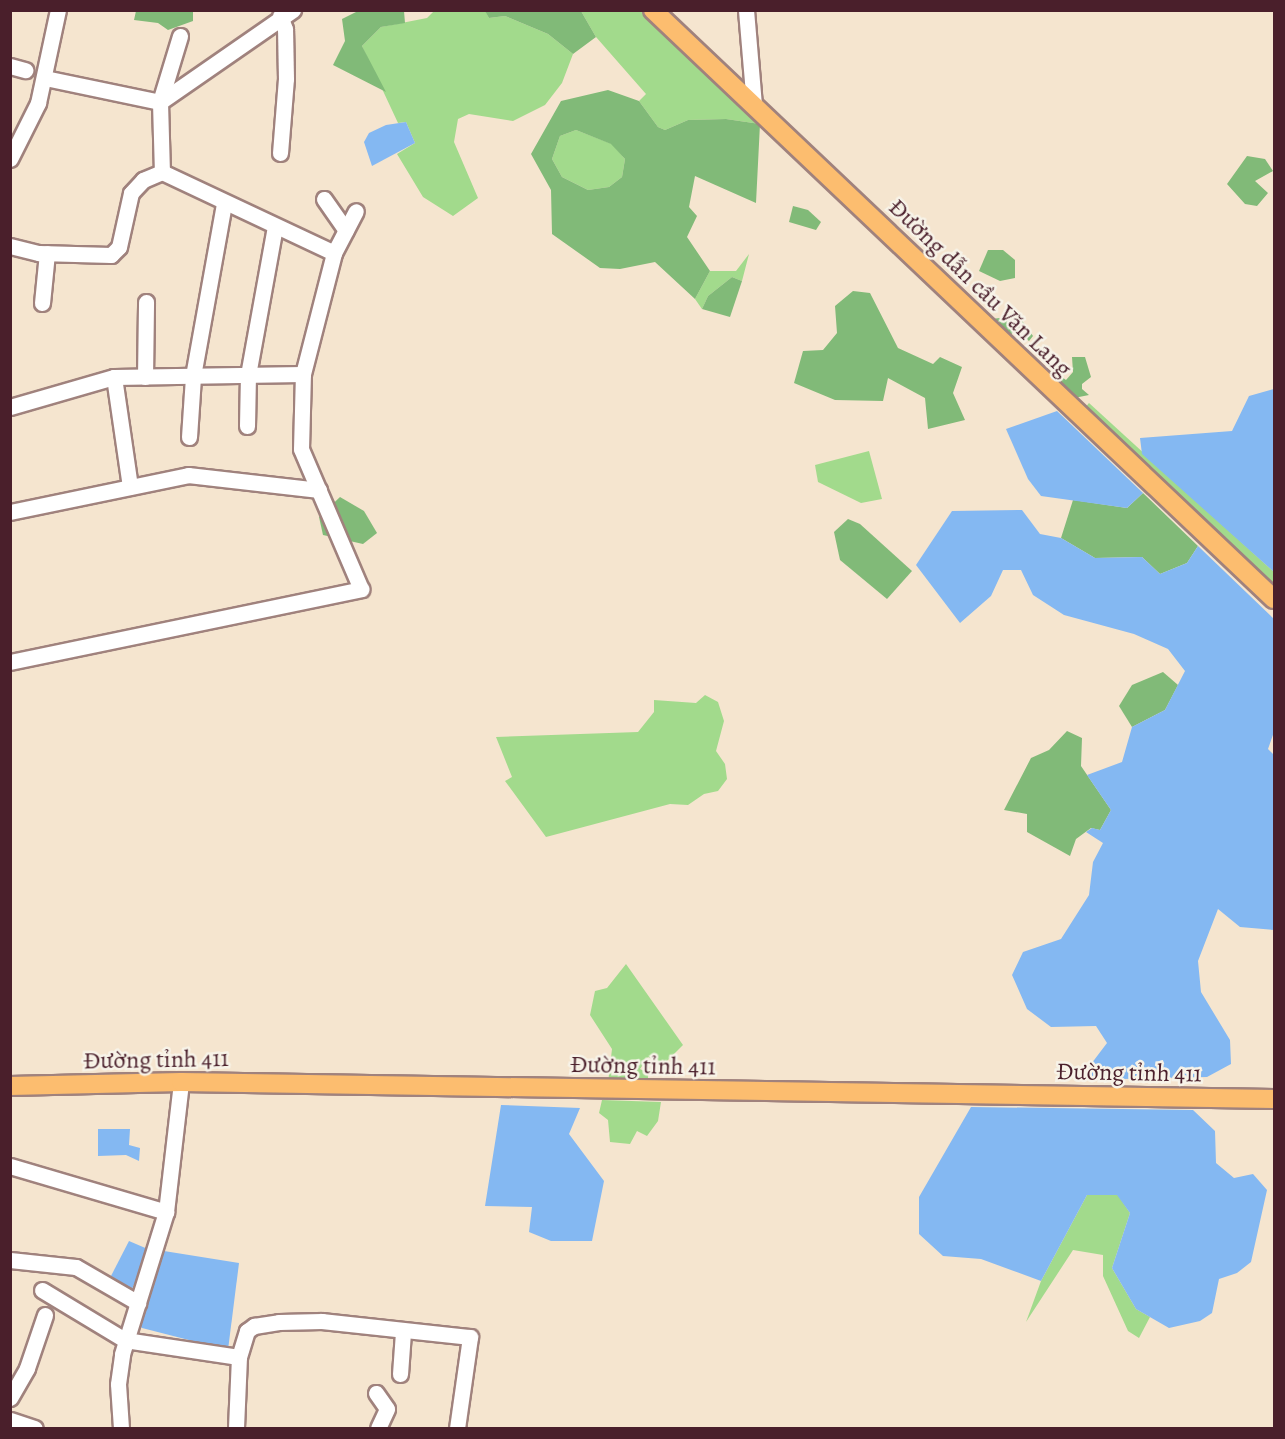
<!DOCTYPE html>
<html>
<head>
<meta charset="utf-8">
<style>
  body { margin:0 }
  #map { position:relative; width:1285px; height:1439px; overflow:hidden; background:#f5e5cf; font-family:Alegreya,serif }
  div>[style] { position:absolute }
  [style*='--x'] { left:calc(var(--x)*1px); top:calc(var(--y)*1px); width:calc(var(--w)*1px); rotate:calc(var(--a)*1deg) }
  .green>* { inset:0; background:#a2da8c }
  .forest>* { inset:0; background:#81ba78 }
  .water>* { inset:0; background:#84b8f2 }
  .roads { filter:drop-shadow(2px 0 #a0827d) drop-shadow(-2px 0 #a0827d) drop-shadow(0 2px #a0827d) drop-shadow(0 -2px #a0827d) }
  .minor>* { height:15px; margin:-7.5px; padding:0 7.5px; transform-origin:7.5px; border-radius:7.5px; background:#fff }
  .major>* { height:18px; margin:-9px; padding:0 9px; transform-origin:9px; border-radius:9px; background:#fcbd6f }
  span { translate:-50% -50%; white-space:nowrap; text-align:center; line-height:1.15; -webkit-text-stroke:5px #f7f3e8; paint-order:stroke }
  .street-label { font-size:24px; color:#4a1f2b }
  .frame { position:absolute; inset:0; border:12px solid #4a1f2b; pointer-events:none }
</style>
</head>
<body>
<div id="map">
  <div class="green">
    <i style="clip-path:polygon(485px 10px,489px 18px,505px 16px,548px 34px,573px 54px,562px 83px,545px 105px,513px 121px,469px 114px,458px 119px,454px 142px,478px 198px,453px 216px,423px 197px,397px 154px,415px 143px,406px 122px,398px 123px,362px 46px,381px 27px,427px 18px,434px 11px)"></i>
    <i style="clip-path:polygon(581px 11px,641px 11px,760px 124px,726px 119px,688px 120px,665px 130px,658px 127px,639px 101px,646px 94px,596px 37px)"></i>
    <i style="clip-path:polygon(576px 130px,612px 144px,625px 159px,622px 177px,609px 187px,588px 190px,562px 177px,552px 159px,560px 136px)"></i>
    <i style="clip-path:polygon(749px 254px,742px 281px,732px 277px,708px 296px,702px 309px,695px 299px,710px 271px,736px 271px)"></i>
    <i style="clip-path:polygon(1089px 403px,1274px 572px,1274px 590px,1083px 410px)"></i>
    <i style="clip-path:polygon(869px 451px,882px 499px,861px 503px,818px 482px,815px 465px)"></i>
    <i style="clip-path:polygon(705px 695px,718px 702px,724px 721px,716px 751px,725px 764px,727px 779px,718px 791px,704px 794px,688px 805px,670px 804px,546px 837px,505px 781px,512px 777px,496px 737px,638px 732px,654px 712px,654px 700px,696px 703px)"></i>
    <i style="clip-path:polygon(626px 964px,683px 1045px,663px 1065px,648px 1057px,640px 1069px,648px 1073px,648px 1082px,608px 1083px,612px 1049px,590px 1015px,595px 991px,607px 988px)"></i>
    <i style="clip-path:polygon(602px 1100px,661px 1102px,658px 1121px,647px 1136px,637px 1131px,630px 1144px,610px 1142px,608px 1120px,599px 1113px)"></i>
    <i style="clip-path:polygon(1087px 1195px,1118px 1195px,1130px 1213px,1112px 1268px,1136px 1309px,1150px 1317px,1139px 1338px,1128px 1331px,1103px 1276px,1103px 1255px,1073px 1250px,1026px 1322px,1041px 1281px)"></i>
  </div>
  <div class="forest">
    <i style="clip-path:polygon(136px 11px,193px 11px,193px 21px,168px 30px,158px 23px,134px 20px)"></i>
    <i style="clip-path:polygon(358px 11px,404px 11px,405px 23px,381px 27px,362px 46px,386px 92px,333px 65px,345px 41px,342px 19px)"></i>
    <i style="clip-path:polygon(485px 11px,581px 11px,596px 37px,573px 54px,548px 34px,505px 16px,489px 18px)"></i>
    <i style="clip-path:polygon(evenodd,608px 90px,639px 101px,658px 127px,665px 130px,688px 120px,726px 119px,760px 124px,756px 203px,695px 176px,689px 207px,697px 216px,687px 237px,710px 271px,695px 299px,655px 262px,620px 269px,600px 268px,552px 234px,551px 190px,531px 154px,561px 101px,608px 90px,576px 130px,611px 144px,625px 159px,622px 177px,609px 187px,588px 190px,562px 177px,552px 159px,560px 136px,576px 130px)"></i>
    <i style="clip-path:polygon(1247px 156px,1265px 159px,1273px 171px,1255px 181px,1268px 193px,1257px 206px,1245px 204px,1227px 184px)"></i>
    <i style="clip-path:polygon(793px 206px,808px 210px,821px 222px,816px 230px,789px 222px)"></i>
    <i style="clip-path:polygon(988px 250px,1003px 250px,1015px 260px,1015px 278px,1000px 281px,979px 271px)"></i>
    <i style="clip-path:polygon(732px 277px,742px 281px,730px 317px,702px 309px,708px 296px)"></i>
    <i style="clip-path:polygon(853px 291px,870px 293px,898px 348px,933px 364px,940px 357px,962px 367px,953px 393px,965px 420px,928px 429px,925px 398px,888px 378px,883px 401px,835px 400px,794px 383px,803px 351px,823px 350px,837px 333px,835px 306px)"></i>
    <i style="clip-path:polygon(1019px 316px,1033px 336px,1029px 341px,1016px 330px,1009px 336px,991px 319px)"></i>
    <i style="clip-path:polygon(1072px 357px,1085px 357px,1091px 377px,1082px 384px,1082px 389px,1089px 395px,1074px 398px,1055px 380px,1059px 375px,1066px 380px,1073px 372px)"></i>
    <i style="clip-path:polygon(1143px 493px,1198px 546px,1187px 563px,1160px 574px,1142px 557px,1095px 558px,1061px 538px,1073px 500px,1127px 508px)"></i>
    <i style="clip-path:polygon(340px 497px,364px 511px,377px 533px,363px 544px,323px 535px,319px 517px)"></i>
    <i style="clip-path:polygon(848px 519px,860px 524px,912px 571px,887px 599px,840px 560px,834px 532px)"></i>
    <i style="clip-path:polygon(1163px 672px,1178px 685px,1165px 710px,1132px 727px,1119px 706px,1132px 685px)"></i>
    <i style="clip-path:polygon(1067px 731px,1082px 738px,1081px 766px,1111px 810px,1100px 830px,1091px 828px,1076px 839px,1070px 856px,1027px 832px,1027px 814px,1004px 810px,1031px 758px,1049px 750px)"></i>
  </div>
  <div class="water">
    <i style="clip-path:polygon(406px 122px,415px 143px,372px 166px,364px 142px,369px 133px,386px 125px)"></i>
    <i style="clip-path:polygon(1274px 389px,1274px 572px,1142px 454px,1140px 438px,1232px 431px,1249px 396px)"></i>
    <i style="clip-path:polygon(1057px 411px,1143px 493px,1127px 508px,1041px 496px,1028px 479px,1006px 429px)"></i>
    <i style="clip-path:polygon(1022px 510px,1040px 534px,1061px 538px,1095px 558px,1142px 557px,1160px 574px,1187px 563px,1198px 546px,1274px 619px,1274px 732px,1268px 749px,1274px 755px,1274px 930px,1240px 927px,1218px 909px,1198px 961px,1201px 992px,1230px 1040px,1231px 1064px,1207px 1077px,1079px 1080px,1107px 1043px,1096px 1026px,1051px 1027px,1027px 1009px,1012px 975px,1023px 952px,1061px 939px,1089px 895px,1093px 862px,1103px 843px,1086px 832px,1092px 828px,1100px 830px,1111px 810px,1087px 775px,1122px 762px,1132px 727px,1165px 710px,1185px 671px,1168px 649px,1134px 634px,1064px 615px,1033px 595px,1021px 570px,1003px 570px,991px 596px,960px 623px,916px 565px,952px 511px)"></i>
    <i style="clip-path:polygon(501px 1105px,580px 1108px,569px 1134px,604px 1181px,592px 1241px,551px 1241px,529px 1232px,532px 1207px,485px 1206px)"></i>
    <i style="clip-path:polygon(971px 1107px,1193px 1110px,1215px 1131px,1216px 1163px,1234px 1178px,1253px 1174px,1267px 1190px,1251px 1262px,1237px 1273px,1219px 1279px,1212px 1313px,1200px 1321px,1169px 1328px,1136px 1309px,1112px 1268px,1130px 1213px,1117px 1195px,1087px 1195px,1041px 1281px,981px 1259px,943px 1256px,919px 1234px,919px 1197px)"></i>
    <i style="clip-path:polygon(98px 1129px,130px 1129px,129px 1145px,140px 1148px,139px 1161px,126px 1155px,98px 1156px)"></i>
    <i style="clip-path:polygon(129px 1241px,150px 1250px,132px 1289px,111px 1276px)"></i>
    <i style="clip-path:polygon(164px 1251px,239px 1263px,228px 1350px,142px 1328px,136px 1322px)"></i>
  </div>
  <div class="roads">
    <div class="minor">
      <i style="--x:746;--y:10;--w:96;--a:85.2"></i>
      <i style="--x:180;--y:36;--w:69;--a:106.9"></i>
      <i style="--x:160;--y:102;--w:70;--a:88.4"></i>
      <i style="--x:162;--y:172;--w:190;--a:25.2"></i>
      <i style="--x:10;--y:66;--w:16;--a:15"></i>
      <i style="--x:45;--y:78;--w:117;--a:11.8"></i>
      <i style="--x:160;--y:102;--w:162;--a:-34.7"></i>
      <i style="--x:280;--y:153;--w:74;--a:-85.4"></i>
      <i style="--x:286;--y:79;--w:50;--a:-91.1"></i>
      <i style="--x:285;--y:29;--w:14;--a:-111"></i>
      <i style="--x:10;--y:159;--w:63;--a:-63.4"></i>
      <i style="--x:38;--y:103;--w:95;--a:-77.9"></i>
      <i style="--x:324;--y:199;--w:38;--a:55"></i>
      <i style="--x:10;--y:246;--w:30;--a:14"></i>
      <i style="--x:39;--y:253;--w:72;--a:1.6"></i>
      <i style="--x:111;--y:255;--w:11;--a:-45"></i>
      <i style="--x:119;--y:247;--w:55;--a:-77.5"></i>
      <i style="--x:131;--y:193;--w:18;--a:-47"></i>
      <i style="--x:143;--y:180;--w:21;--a:-23"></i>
      <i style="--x:42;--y:303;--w:50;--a:-84.3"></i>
      <i style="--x:114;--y:377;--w:111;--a:81.7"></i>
      <i style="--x:145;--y:377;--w:75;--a:-89.2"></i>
      <i style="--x:10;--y:407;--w:108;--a:-16.1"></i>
      <i style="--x:114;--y:377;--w:189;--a:-0.9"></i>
      <i style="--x:247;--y:426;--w:51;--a:-88.9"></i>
      <i style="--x:248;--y:375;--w:151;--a:-79.7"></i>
      <i style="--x:189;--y:437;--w:61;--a:-86.2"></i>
      <i style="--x:193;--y:376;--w:176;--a:-79.8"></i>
      <i style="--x:10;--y:512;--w:182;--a:-11.7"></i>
      <i style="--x:188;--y:475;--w:132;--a:6.5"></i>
      <i style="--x:10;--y:662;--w:359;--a:-11.7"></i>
      <i style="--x:361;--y:589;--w:152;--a:-113.2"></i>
      <i style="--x:301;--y:449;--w:75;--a:-88.5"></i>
      <i style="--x:303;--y:374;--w:125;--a:-75.6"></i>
      <i style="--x:334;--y:253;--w:47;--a:-62.4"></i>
      <i style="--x:10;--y:1166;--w:163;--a:16.4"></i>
      <i style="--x:10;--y:1260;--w:66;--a:6.1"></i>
      <i style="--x:76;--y:1267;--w:72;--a:30.1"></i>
      <i style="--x:42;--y:1290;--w:97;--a:31.1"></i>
      <i style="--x:125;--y:1340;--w:115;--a:8.5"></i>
      <i style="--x:400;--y:1374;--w:42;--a:-85.9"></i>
      <i style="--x:376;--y:1393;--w:19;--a:55"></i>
      <i style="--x:387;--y:1409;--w:21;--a:115"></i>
      <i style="--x:10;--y:1398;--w:34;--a:-60"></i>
      <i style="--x:27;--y:1368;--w:56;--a:-71.2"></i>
      <i style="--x:10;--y:1420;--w:26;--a:18"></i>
      <i style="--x:121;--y:1428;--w:44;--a:-93.9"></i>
      <i style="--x:118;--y:1384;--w:30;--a:-82"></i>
      <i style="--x:122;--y:1354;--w:149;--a:-72.8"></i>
      <i style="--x:166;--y:1212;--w:131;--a:-83.4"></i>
      <i style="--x:236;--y:1428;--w:71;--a:-87.6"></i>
      <i style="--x:239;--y:1357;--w:27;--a:-73"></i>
      <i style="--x:247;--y:1331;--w:9;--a:-36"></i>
      <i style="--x:254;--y:1326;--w:25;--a:-9"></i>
      <i style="--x:279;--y:1322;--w:43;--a:-1.3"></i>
      <i style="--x:322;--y:1321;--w:149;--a:6.2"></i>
      <i style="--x:470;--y:1337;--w:92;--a:98.1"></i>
    </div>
    <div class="major">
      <i style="--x:653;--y:10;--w:856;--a:43.49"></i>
      <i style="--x:10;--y:1086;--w:171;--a:-1.3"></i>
      <i style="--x:181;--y:1082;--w:1093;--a:0.89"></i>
    </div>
  </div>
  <div class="street-label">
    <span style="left:980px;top:288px;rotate:44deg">Đường dẫn cầu Văn Lang</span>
    <span style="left:156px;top:1060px;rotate:-1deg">Đường tỉnh 411</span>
    <span style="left:643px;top:1066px;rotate:1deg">Đường tỉnh 411</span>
    <span style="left:1129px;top:1073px;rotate:1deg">Đường tỉnh 411</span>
  </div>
  <div class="frame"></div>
</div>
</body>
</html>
